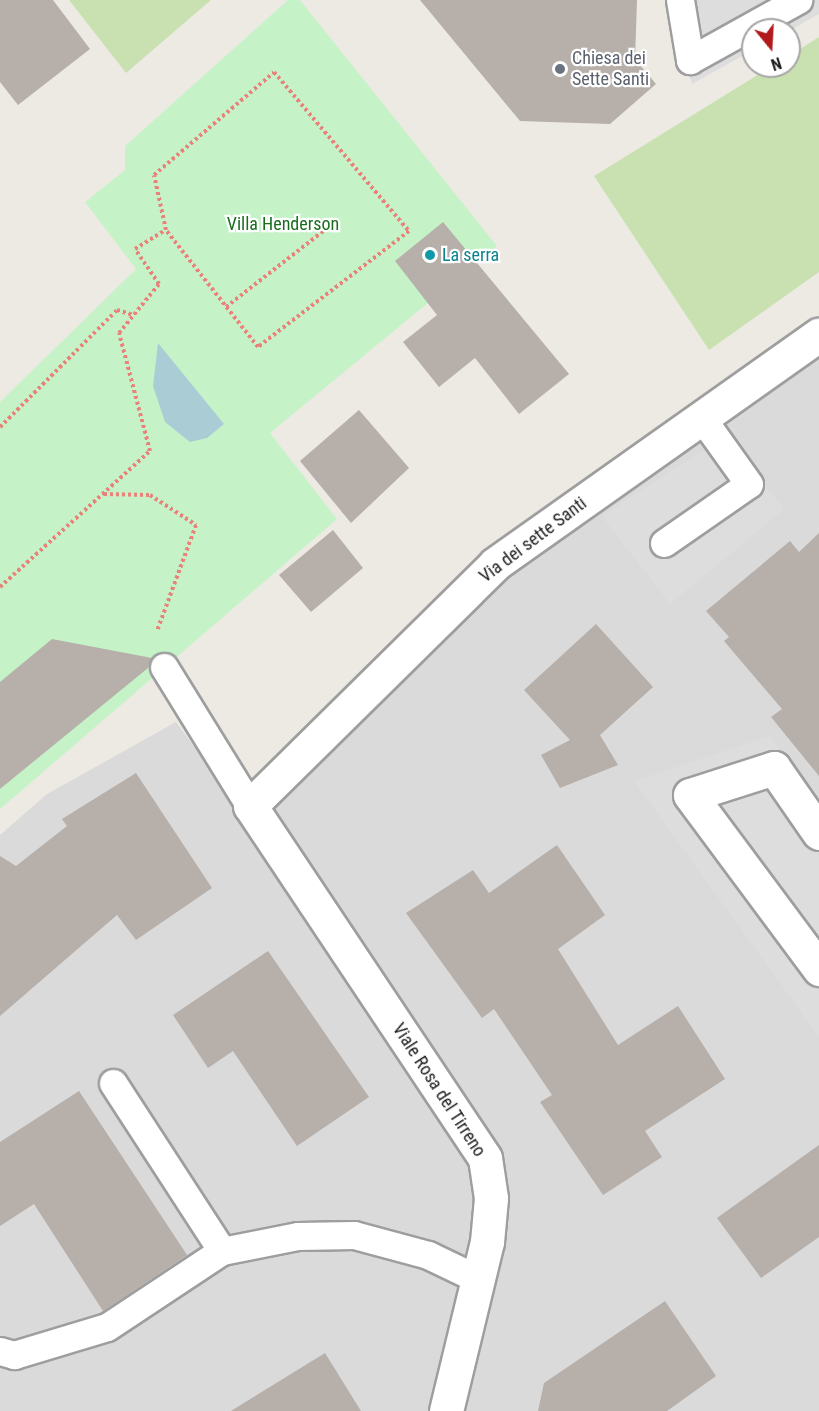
<!DOCTYPE html>
<html>
<head>
<meta charset="utf-8">
<style>
  body { margin:0 }
  #map { position:relative; width:819px; height:1411px; overflow:hidden; background:#edeae4; font-family:"Roboto Condensed",sans-serif }
  div>[style] { position:absolute }
  [style*='--x'] { left:calc(var(--x)*1px); top:calc(var(--y)*1px); width:calc(var(--w)*1px); rotate:calc(var(--a)*1deg) }
  .residential>* { inset:0; background:#dbdada }
  .grass>* { inset:0; background:#c9e1b0 }
  .park>* { inset:0; background:#c6f2c8 }
  .parking>* { inset:0; background:#ddd }
  .water>* { inset:0; background:#aacdd5 }
  .building>* { inset:0; background:#b6afaa }
  .path>* { height:4px; margin-top:-2px; transform-origin:0; background:repeating-linear-gradient(90deg,#e8827a 0 3px,transparent 0 6px) }
  .roads { filter:drop-shadow(2px 0 #9e9e9e) drop-shadow(-2px 0 #9e9e9e) drop-shadow(0 2px #9e9e9e) drop-shadow(0 -2px #9e9e9e) }
  .lane>* { height:27px; margin:-13.5px; padding:0 13.5px; transform-origin:13.5px; border-radius:13.5px; background:#fff }
  .street>* { height:33px; margin:-16.5px; padding:0 16.5px; transform-origin:16.5px; border-radius:16.5px; background:#fff }
  .dots>* { width:16px; height:16px; translate:-50% -50%; box-sizing:border-box; border:3px solid #fff; border-radius:50% }
  span { translate:-50% -50%; white-space:nowrap; text-align:center; line-height:1.15; -webkit-text-stroke:4.5px #fff; paint-order:stroke }
  .worship-label { font-size:18px; color:#5b616d }
  .left { translate:0 -50%; text-align:left }
  .park-label { font-size:18px; color:#196d1d }
  .culture-label { font-size:18px; color:#0d838f }
  .street-label { font-size:18px; color:#1d1d1d }
  .north { position:absolute; left:741px; top:18px; width:60px; height:60px; box-sizing:border-box; background:#fff; border:2px solid #a5a5a5; border-radius:50%; rotate:162deg; font-size:16px; font-weight:700; line-height:24px; text-align:center; color:#1d1d1d }
  .north::after { content:''; display:block; margin:auto; width:21px; height:27px; background:#b1191d; clip-path:polygon(50% 0,100% 100%,50% 72%,0 100%) }
</style>
</head>
<body>
<div id="map">
  <div class="residential">
    <i style="clip-path:polygon(819px 352px,819px 1411px,0 1411px,0 835px,47px 794px,176px 722px,249px 821px,510px 568px)"></i>
  </div>
  <div class="grass">
    <i style="clip-path:polygon(69px 0,211px 0,126px 73px)"></i>
    <i style="clip-path:polygon(819px 37px,819px 272px,709px 350px,594px 176px,772px 66px,789px 66px,789px 56px)"></i>
  </div>
  <div class="park">
    <i style="clip-path:polygon(288px 0,300px 0,497px 246px,270px 433px,337px 519px,0 809px,0 402px,136px 269px,85px 202px,125px 170px,125px 146px)"></i>
  </div>
  <div class="parking">
    <i style="clip-path:polygon(667px 0,819px 0,819px 14px,789px 31px,753px 30px,753px 50px,692px 84px)"></i>
    <i style="clip-path:polygon(726px 435px,784px 509px,670px 604px,602px 516px)"></i>
    <i style="clip-path:polygon(770px 736px,819px 806px,819px 1037px,634px 781px)"></i>
  </div>
  <div class="water">
    <i style="clip-path:polygon(158px 343px,224px 424px,207px 438px,190px 442px,165px 422px,153px 386px)"></i>
  </div>
  <div class="building">
    <i style="clip-path:polygon(0 0,53px 0,90px 49px,18px 105px,0 82px)"></i>
    <i style="clip-path:polygon(420px 0,637px 0,635px 59px,656px 84px,610px 124px,520px 121px)"></i>
    <i style="clip-path:polygon(443px 222px,569px 374px,519px 414px,475px 358px,439px 387px,403px 342px,437px 315px,395px 261px)"></i>
    <i style="clip-path:polygon(359px 410px,409px 468px,351px 523px,300px 461px)"></i>
    <i style="clip-path:polygon(333px 530px,363px 568px,311px 612px,279px 575px)"></i>
    <i style="clip-path:polygon(819px 533px,819px 776px,771px 717px,782px 709px,724px 641px,729px 637px,706px 611px,790px 541px,799px 552px)"></i>
    <i style="clip-path:polygon(596px 624px,653px 687px,600px 735px,618px 765px,560px 788px,541px 755px,570px 740px,524px 690px)"></i>
    <i style="clip-path:polygon(52px 639px,152px 658px,148px 668px,0 789px,0 682px)"></i>
    <i style="clip-path:polygon(136px 773px,212px 888px,136px 940px,117px 915px,0 1016px,0 856px,16px 866px,67px 826px,62px 819px)"></i>
    <i style="clip-path:polygon(557px 845px,605px 915px,558px 949px,618px 1045px,678px 1006px,725px 1079px,645px 1131px,662px 1157px,603px 1195px,540px 1102px,552px 1095px,494px 1009px,482px 1018px,406px 913px,473px 870px,489px 893px)"></i>
    <i style="clip-path:polygon(268px 951px,369px 1097px,297px 1146px,233px 1051px,208px 1068px,173px 1015px)"></i>
    <i style="clip-path:polygon(79px 1091px,187px 1255px,103px 1311px,34px 1204px,0 1226px,0 1142px)"></i>
    <i style="clip-path:polygon(819px 1145px,819px 1237px,761px 1278px,717px 1218px)"></i>
    <i style="clip-path:polygon(665px 1301px,716px 1376px,667px 1411px,538px 1411px,544px 1383px)"></i>
    <i style="clip-path:polygon(325px 1353px,361px 1411px,231px 1411px)"></i>
  </div>
  <div class="path">
    <i style="--x:226;--y:307;--w:133;--a:-38"></i>
    <i style="--x:0;--y:427;--w:165;--a:-45"></i>
    <i style="--x:117;--y:310;--w:17;--a:17"></i>
    <i style="--x:104;--y:494;--w:46;--a:1.2"></i>
    <i style="--x:150;--y:495;--w:55;--a:33.1"></i>
    <i style="--x:196;--y:525;--w:113;--a:110.2"></i>
    <i style="--x:0;--y:587;--w:202;--a:-42.2"></i>
    <i style="--x:150;--y:451;--w:122;--a:-104.7"></i>
    <i style="--x:119;--y:333;--w:63;--a:-50.8"></i>
    <i style="--x:159;--y:284;--w:42;--a:-124.4"></i>
    <i style="--x:135;--y:249;--w:36;--a:-32"></i>
    <i style="--x:166;--y:230;--w:56;--a:-102.3"></i>
    <i style="--x:154;--y:175;--w:158;--a:-40.6"></i>
    <i style="--x:274;--y:72;--w:209;--a:49.7"></i>
    <i style="--x:409;--y:231;--w:190;--a:142.5"></i>
    <i style="--x:258;--y:347;--w:149;--a:-128.2"></i>
  </div>
  <div class="roads">
    <div class="lane">
      <i style="--x:680;--y:0;--w:61;--a:80.5"></i>
      <i style="--x:690;--y:60;--w:124;--a:-29.1"></i>
      <i style="--x:664;--y:543;--w:103;--a:-34.8"></i>
      <i style="--x:749;--y:484;--w:81;--a:-125.5"></i>
      <i style="--x:164;--y:667;--w:163;--a:58.3"></i>
      <i style="--x:113;--y:1083;--w:200;--a:57"></i>
      <i style="--x:0;--y:1351;--w:15;--a:16"></i>
      <i style="--x:14;--y:1355;--w:97;--a:-16.8"></i>
      <i style="--x:107;--y:1327;--w:138;--a:-33.5"></i>
      <i style="--x:222;--y:1251;--w:77;--a:-11.2"></i>
      <i style="--x:298;--y:1236;--w:56;--a:-1"></i>
      <i style="--x:354;--y:1235;--w:77;--a:15.1"></i>
      <i style="--x:428;--y:1255;--w:55;--a:25.6"></i>
    </div>
    <div class="street">
      <i style="--x:819;--y:833;--w:79;--a:-124.7"></i>
      <i style="--x:774;--y:768;--w:88;--a:162.2"></i>
      <i style="--x:690;--y:795;--w:217;--a:53.4"></i>
      <i style="--x:446;--y:1411;--w:174;--a:-76.4"></i>
      <i style="--x:487;--y:1242;--w:44;--a:-84.8"></i>
      <i style="--x:491;--y:1198;--w:40;--a:-98.5"></i>
      <i style="--x:485;--y:1158;--w:423;--a:-123.7"></i>
      <i style="--x:250;--y:806;--w:344;--a:-44.6"></i>
      <i style="--x:495;--y:564;--w:397;--a:-35.3"></i>
    </div>
  </div>
  <div class="dots">
    <i style="left:560px;top:69px;background:#6b7280"></i>
    <i style="left:430px;top:255px;background:#0f9aa8"></i>
  </div>
  <div class="worship-label">
    <span class="left" style="left:572px;top:69px">Chiesa dei<br>Sette Santi</span>
  </div>
  <div class="park-label">
    <span style="left:283px;top:224px">Villa Henderson</span>
  </div>
  <div class="culture-label">
    <span class="left" style="left:442px;top:255px">La serra</span>
  </div>
  <div class="street-label">
    <span style="left:533px;top:540px;rotate:-37deg">Via dei sette Santi</span>
    <span style="left:439px;top:1090px;rotate:57deg">Viale Rosa del Tirreno</span>
  </div>
  <div class="north">N</div>
</div>
</body>
</html>
